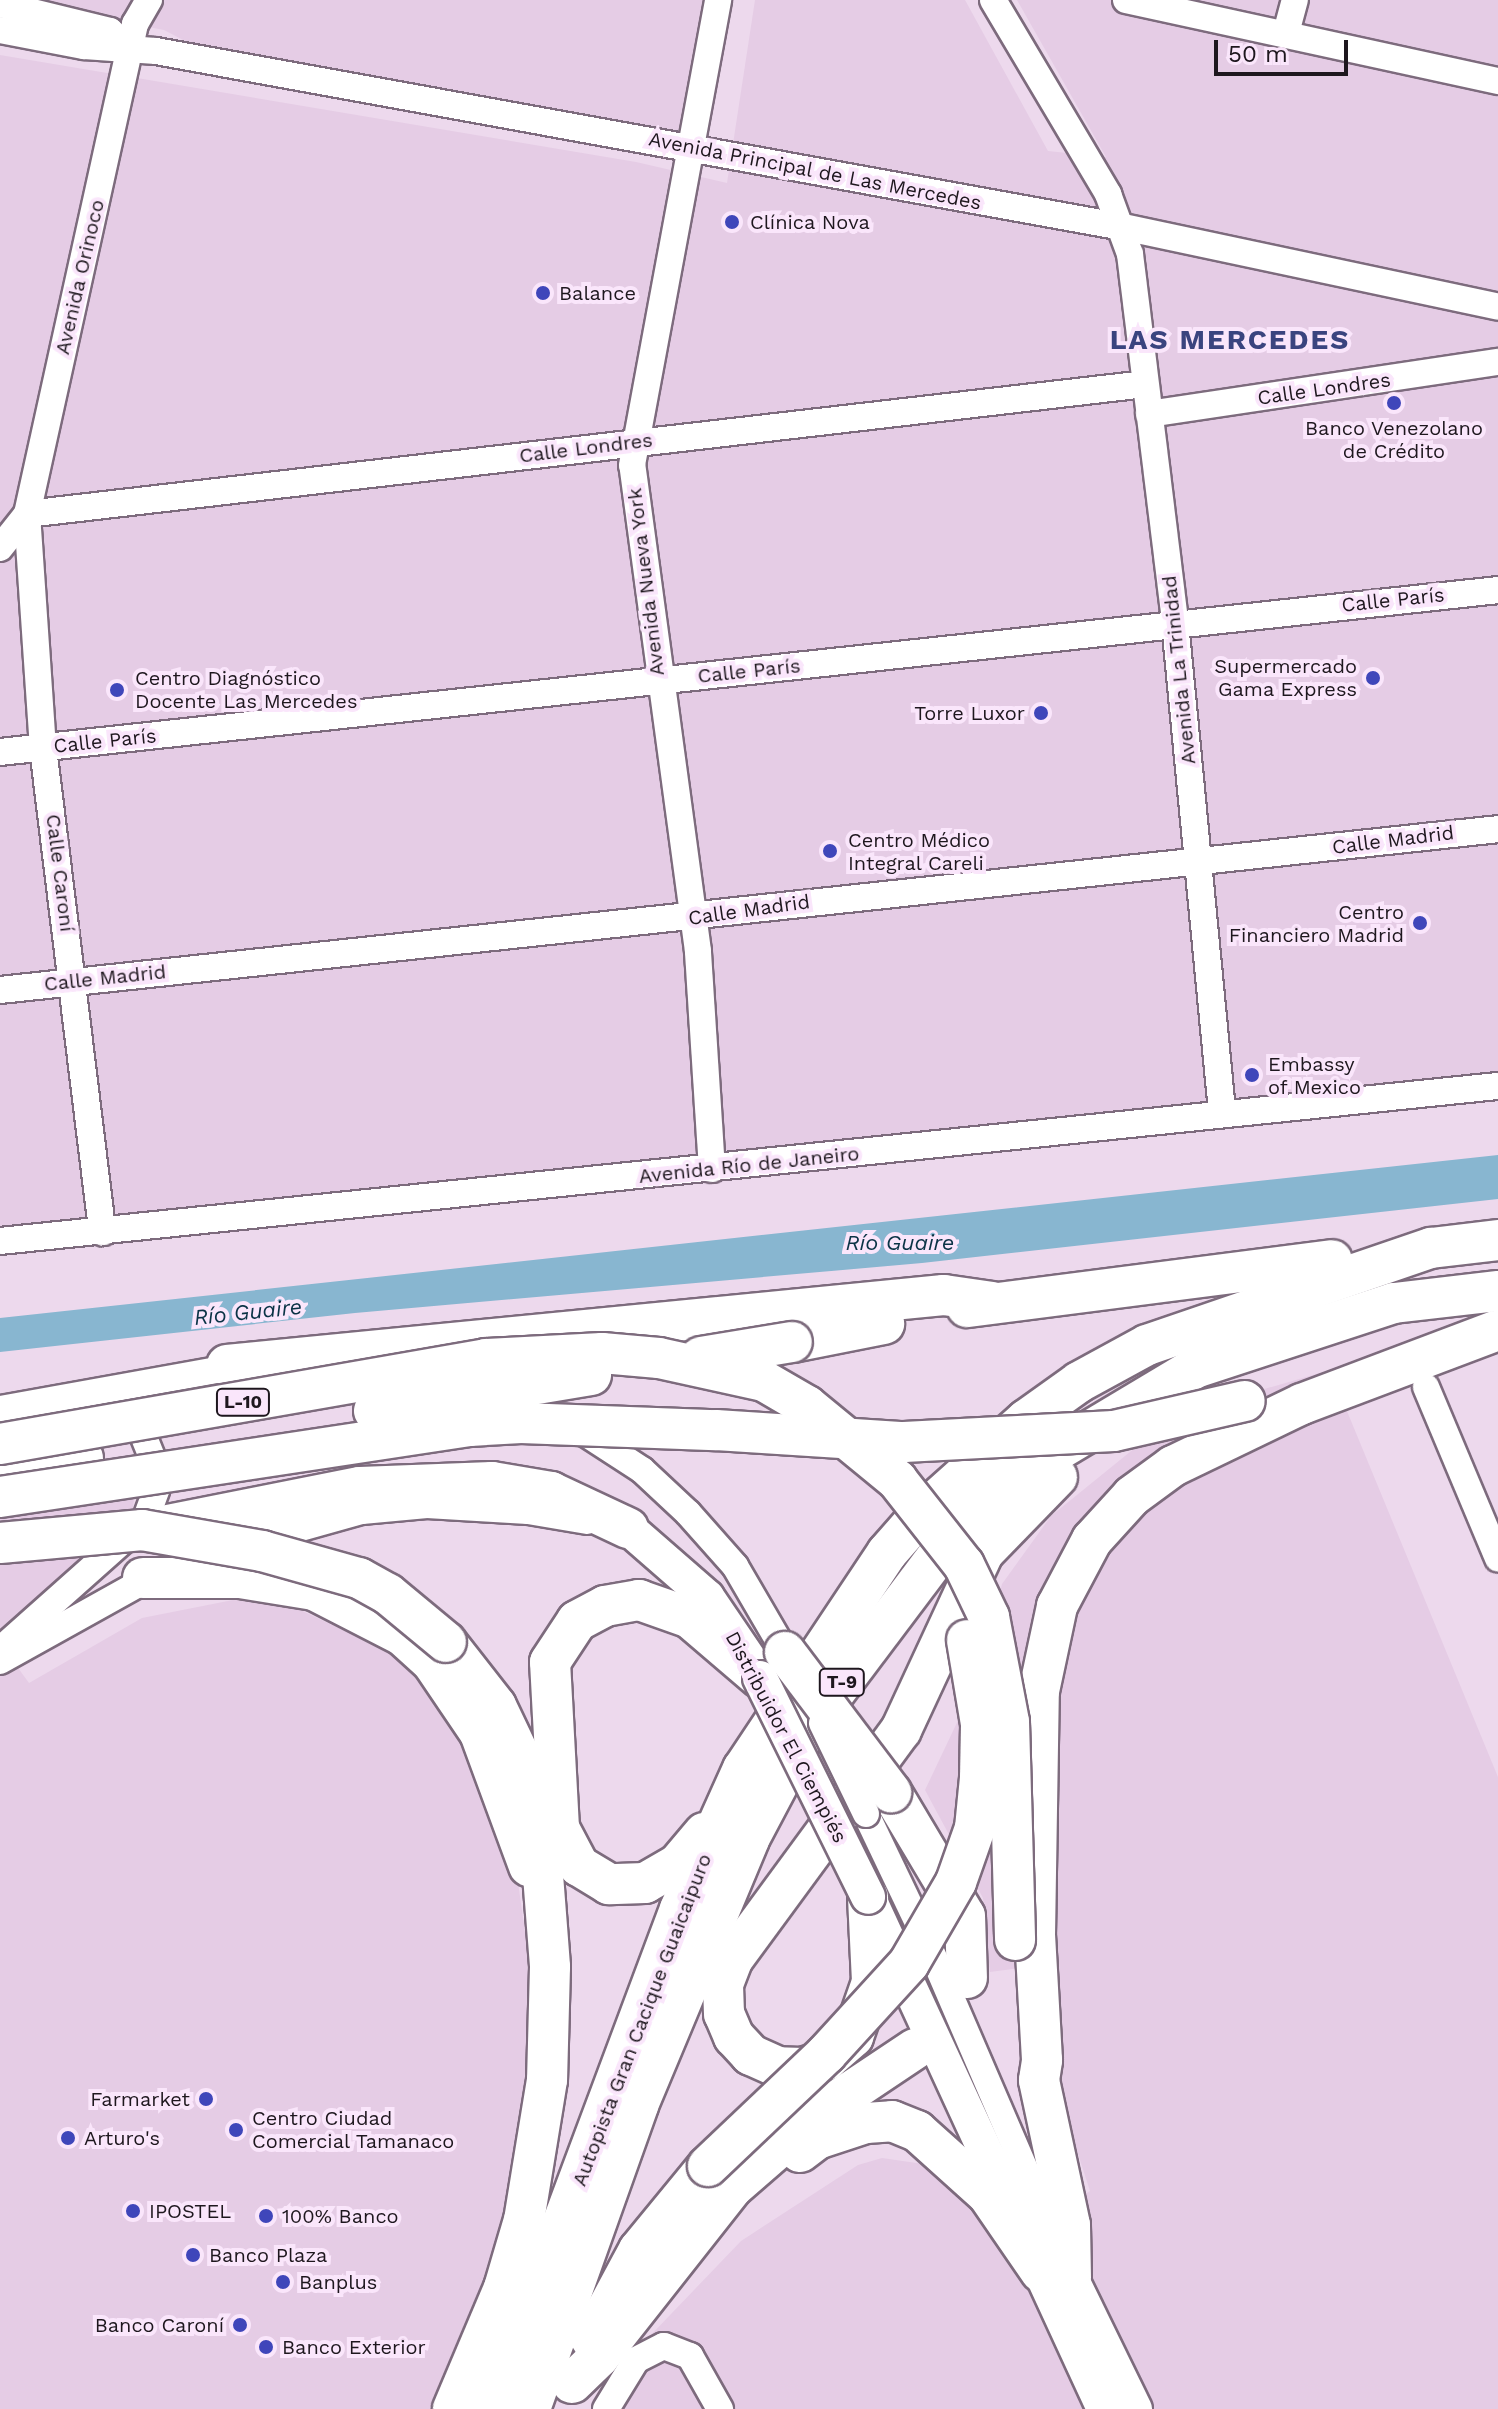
<!DOCTYPE html>
<html>
<head>
<meta charset="utf-8">
<style>
  body { margin:0 }
  #map { position:relative; width:1498px; height:2409px; overflow:hidden; background:#edd9ed; font-family:"Work Sans",sans-serif }
  div>[style] { position:absolute }
  [style*='--x'] { left:calc(var(--x)*1px); top:calc(var(--y)*1px); width:calc(var(--w)*1px); rotate:calc(var(--a)*1deg) }
  .built>* { inset:0; background:#e5cce5 }
  .water>* { inset:0; background:#88b6d0 }
  .roads { filter:drop-shadow(2px 0 #7d6b7d) drop-shadow(-2px 0 #7d6b7d) drop-shadow(0 2px #7d6b7d) drop-shadow(0 -2px #7d6b7d) }
  .minor>* { height:26px; margin:-13px; padding:0 13px; transform-origin:13px; border-radius:13px; background:#fff }
  .major>* { height:34px; margin:-17px; padding:0 17px; transform-origin:17px; border-radius:17px; background:#fff }
  .highway>* { height:40px; margin:-20px; padding:0 20px; transform-origin:20px; border-radius:20px; background:#fff }
  .bridges { filter:drop-shadow(2px 0 #7d6b7d) drop-shadow(-2px 0 #7d6b7d) drop-shadow(0 2px #7d6b7d) drop-shadow(0 -2px #7d6b7d) }
  .minor-bridge>* { height:26px; margin:-13px; padding:0 13px; transform-origin:13px; border-radius:13px; background:#fff }
  .major-bridge>* { height:34px; margin:-17px; padding:0 17px; transform-origin:17px; border-radius:17px; background:#fff }
  .highway-bridge>* { height:40px; margin:-20px; padding:0 20px; transform-origin:20px; border-radius:20px; background:#fff }
  .dots>* { width:22px; height:22px; translate:-50% -50%; box-sizing:border-box; border:4px solid #fae6fb; border-radius:50% }
  span { translate:-50% -50%; white-space:nowrap; text-align:center; line-height:1.15; -webkit-text-stroke:8px #fae6fb; paint-order:stroke }
  .shield-label span { padding:2px 6px; background:#fae6fb; border:2px solid; border-radius:6px; -webkit-text-stroke-width:0 }
  .shield-label { font-size:18px; color:#1e171e; font-weight:700 }
  .street-label { font-size:20px; color:#1e171e }
  .poi-label { font-size:20px; color:#1e171e }
  .left { translate:0 -50%; text-align:left }
  .right { translate:-100% -50%; text-align:right }
  .water-label { font-size:22px; color:#0b3346; font-style:italic }
  .district-label { font-size:28px; color:#3a447f; font-weight:700; letter-spacing:2px }
  .scale { position:absolute; left:1214px; top:40px; width:134px; height:36px; box-sizing:border-box; border:4px solid #1e171e; border-top:0; padding-left:10px; font-size:24px; line-height:28px; white-space:nowrap; color:#1e171e; -webkit-text-stroke:6px #fae6fb; paint-order:stroke }
</style>
</head>
<body>
<div id="map">
  <div class="built">
    <i style="clip-path:polygon(10px 0,714px 0,693px 124px,679px 137px,189px 43px,164px 30px)"></i>
    <i style="clip-path:polygon(755px 0,965px 0,1048px 151px,1106px 157px,1017px 0,1498px 0,1498px 1079px,0 1226px,0 55px,636px 162px,727px 183px)"></i>
    <i style="clip-path:polygon(1330px 1370px,1498px 1777px,1498px 2409px,607px 2409px,648px 2338px,741px 2241px,858px 2165px,882px 2158px,937px 2166px,1005px 2247px,1090px 2191px,1056px 2086px,1043px 1965px,990px 1972px,983px 1898px,925px 1790px,972px 1691px,1002px 1584px,1051px 1516px,1141px 1443px,1223px 1401px)"></i>
    <i style="clip-path:polygon(0 1487px,135px 1491px,130px 1531px,5px 1650px,29px 1683px,142px 1618px,233px 1600px,292px 1606px,396px 1655px,423px 1677px,461px 1726px,515px 1862px,527px 1945px,529px 2030px,513px 2198px,496px 2253px,430px 2409px,0 2409px)"></i>
  </div>
  <div class="water">
    <i style="clip-path:polygon(1498px 1155px,1498px 1199px,922px 1263px,355px 1313px,0 1352px,0 1318px)"></i>
  </div>
  <div class="roads">
    <div class="minor">
      <i style="--x:993;--y:0;--w:226;--a:59.3"></i>
      <i style="--x:1108;--y:194;--w:64;--a:69.9"></i>
      <i style="--x:1130;--y:254;--w:372;--a:83"></i>
      <i style="--x:1175;--y:623;--w:493;--a:84.5"></i>
      <i style="--x:1126;--y:0;--w:381;--a:12.3"></i>
      <i style="--x:0;--y:4;--w:113;--a:13.8"></i>
      <i style="--x:110;--y:31;--w:28;--a:45"></i>
      <i style="--x:0;--y:30;--w:86;--a:10.8"></i>
      <i style="--x:84;--y:46;--w:72;--a:4"></i>
      <i style="--x:156;--y:51;--w:983;--a:10.32"></i>
      <i style="--x:1123;--y:227;--w:383;--a:12"></i>
      <i style="--x:1286;--y:33;--w:34;--a:-75"></i>
      <i style="--x:1149;--y:414;--w:353;--a:-8.5"></i>
      <i style="--x:27;--y:514;--w:1126;--a:-6.63"></i>
      <i style="--x:27;--y:514;--w:235;--a:86.1"></i>
      <i style="--x:43;--y:748;--w:488;--a:83"></i>
      <i style="--x:0;--y:548;--w:43;--a:-51.5"></i>
      <i style="--x:27;--y:514;--w:502;--a:-77.57"></i>
      <i style="--x:135;--y:24;--w:28;--a:-60"></i>
      <i style="--x:0;--y:752;--w:1507;--a:-6.17"></i>
      <i style="--x:0;--y:990;--w:1507;--a:-6.13"></i>
      <i style="--x:712;--y:1169;--w:218;--a:-93.7"></i>
      <i style="--x:698;--y:951;--w:490;--a:-97.7"></i>
      <i style="--x:632;--y:465;--w:473;--a:-79.5"></i>
      <i style="--x:0;--y:1241;--w:1506;--a:-5.91"></i>
      <i style="--x:1426;--y:1387;--w:186;--a:67.2"></i>
      <i style="--x:0;--y:1409;--w:244;--a:-10.2"></i>
      <i style="--x:579;--y:1429;--w:75;--a:33.1"></i>
      <i style="--x:642;--y:1470;--w:63;--a:43.1"></i>
      <i style="--x:688;--y:1513;--w:71;--a:48.4"></i>
      <i style="--x:735;--y:1566;--w:99;--a:59.8"></i>
      <i style="--x:240;--y:1545;--w:127;--a:-15.6"></i>
      <i style="--x:362;--y:1511;--w:65;--a:-5.3"></i>
      <i style="--x:427;--y:1505;--w:101;--a:3.4"></i>
      <i style="--x:528;--y:1511;--w:60;--a:9.6"></i>
      <i style="--x:9;--y:1642;--w:182;--a:-41.7"></i>
      <i style="--x:145;--y:1521;--w:33;--a:-70"></i>
      <i style="--x:156;--y:1490;--w:28;--a:-94"></i>
      <i style="--x:154;--y:1462;--w:35;--a:-112"></i>
      <i style="--x:141;--y:1429;--w:22;--a:-141"></i>
      <i style="--x:0;--y:1661;--w:181;--a:-29.1"></i>
      <i style="--x:866;--y:1814;--w:144;--a:64.5"></i>
      <i style="--x:928;--y:1944;--w:344;--a:66.7"></i>
      <i style="--x:606;--y:2409;--w:57;--a:-58.5"></i>
      <i style="--x:636;--y:2360;--w:31;--a:-27"></i>
      <i style="--x:664;--y:2346;--w:28;--a:21"></i>
      <i style="--x:690;--y:2356;--w:61;--a:60.5"></i>
    </div>
    <div class="major">
      <i style="--x:628;--y:1528;--w:105;--a:41.1"></i>
      <i style="--x:707;--y:1597;--w:75;--a:55.9"></i>
      <i style="--x:870;--y:1901;--w:559;--a:65.27"></i>
      <i style="--x:1071;--y:2278;--w:146;--a:64"></i>
    </div>
    <div class="highway">
      <i style="--x:967;--y:1307;--w:368;--a:-7.3"></i>
      <i style="--x:792;--y:1342;--w:94;--a:-11.1"></i>
      <i style="--x:227;--y:1365;--w:720;--a:-5.58"></i>
      <i style="--x:944;--y:1295;--w:49;--a:8.3"></i>
      <i style="--x:0;--y:1471;--w:84;--a:-8.9"></i>
      <i style="--x:142;--y:1530;--w:222;--a:-11.2"></i>
      <i style="--x:360;--y:1487;--w:132;--a:-2.2"></i>
      <i style="--x:492;--y:1482;--w:60;--a:9.6"></i>
      <i style="--x:551;--y:1492;--w:85;--a:25.1"></i>
      <i style="--x:143;--y:1578;--w:97;--a:0"></i>
      <i style="--x:240;--y:1578;--w:75;--a:9.2"></i>
      <i style="--x:314;--y:1590;--w:99;--a:27.1"></i>
      <i style="--x:402;--y:1635;--w:40;--a:42"></i>
      <i style="--x:432;--y:1662;--w:86;--a:55.9"></i>
      <i style="--x:480;--y:1733;--w:142;--a:69.8"></i>
      <i style="--x:446;--y:1642;--w:81;--a:52"></i>
      <i style="--x:496;--y:1706;--w:74;--a:64.5"></i>
      <i style="--x:528;--y:1773;--w:38;--a:75"></i>
      <i style="--x:538;--y:1810;--w:157;--a:85.6"></i>
      <i style="--x:550;--y:1967;--w:113;--a:91.5"></i>
      <i style="--x:547;--y:2080;--w:142;--a:99.3"></i>
      <i style="--x:524;--y:2220;--w:71;--a:106.4"></i>
      <i style="--x:504;--y:2288;--w:131;--a:112.9"></i>
      <i style="--x:891;--y:1792;--w:144;--a:59.2"></i>
      <i style="--x:965;--y:1916;--w:62;--a:88.2"></i>
      <i style="--x:704;--y:1833;--w:40;--a:130"></i>
      <i style="--x:678;--y:1864;--w:38;--a:150"></i>
      <i style="--x:645;--y:1883;--w:36;--a:178"></i>
      <i style="--x:609;--y:1884;--w:35;--a:-149"></i>
      <i style="--x:579;--y:1866;--w:43;--a:-117.8"></i>
      <i style="--x:559;--y:1828;--w:166;--a:-93.1"></i>
      <i style="--x:550;--y:1662;--w:49;--a:-56.6"></i>
      <i style="--x:577;--y:1621;--w:32;--a:-28"></i>
      <i style="--x:605;--y:1606;--w:35;--a:-10"></i>
      <i style="--x:639;--y:1600;--w:54;--a:19.4"></i>
      <i style="--x:690;--y:1618;--w:92;--a:40.6"></i>
      <i style="--x:868;--y:1897;--w:85;--a:87.3"></i>
      <i style="--x:872;--y:1982;--w:58;--a:109.1"></i>
      <i style="--x:853;--y:2037;--w:35;--a:139"></i>
      <i style="--x:827;--y:2060;--w:25;--a:162"></i>
      <i style="--x:803;--y:2068;--w:25;--a:-178"></i>
      <i style="--x:778;--y:2067;--w:30;--a:-156"></i>
      <i style="--x:751;--y:2055;--w:25;--a:-133"></i>
      <i style="--x:734;--y:2037;--w:25;--a:-113"></i>
      <i style="--x:724;--y:2014;--w:30;--a:-92"></i>
      <i style="--x:723;--y:1984;--w:26;--a:-69"></i>
      <i style="--x:732;--y:1960;--w:285;--a:-53.7"></i>
      <i style="--x:901;--y:1730;--w:195;--a:-65.1"></i>
      <i style="--x:983;--y:1553;--w:106;--a:-45.8"></i>
      <i style="--x:800;--y:2152;--w:21;--a:-37"></i>
      <i style="--x:817;--y:2139;--w:52;--a:-18.1"></i>
      <i style="--x:866;--y:2123;--w:26;--a:-4"></i>
      <i style="--x:892;--y:2121;--w:27;--a:22"></i>
      <i style="--x:917;--y:2131;--w:96;--a:42"></i>
      <i style="--x:988;--y:2195;--w:93;--a:55.5"></i>
      <i style="--x:1071;--y:2278;--w:53;--a:-91.1"></i>
      <i style="--x:1070;--y:2225;--w:148;--a:-102.1"></i>
      <i style="--x:1039;--y:2080;--w:20;--a:-81"></i>
      <i style="--x:1042;--y:2060;--w:124;--a:-93.2"></i>
      <i style="--x:1035;--y:1936;--w:245;--a:-89.1"></i>
      <i style="--x:1039;--y:1691;--w:87;--a:-78"></i>
      <i style="--x:1057;--y:1606;--w:75;--a:-62.1"></i>
      <i style="--x:1092;--y:1540;--w:59;--a:-47.7"></i>
      <i style="--x:1132;--y:1496;--w:51;--a:-36.2"></i>
      <i style="--x:1173;--y:1466;--w:143;--a:-25.7"></i>
      <i style="--x:1302;--y:1404;--w:210;--a:-20.7"></i>
      <i style="--x:591;--y:2339;--w:101;--a:-61.7"></i>
      <i style="--x:639;--y:2250;--w:109;--a:-50.6"></i>
      <i style="--x:572;--y:2383;--w:37;--a:-44"></i>
      <i style="--x:599;--y:2357;--w:215;--a:-51.8"></i>
      <i style="--x:732;--y:2188;--w:111;--a:-41"></i>
      <i style="--x:816;--y:2115;--w:119;--a:-33.7"></i>
      <i style="--x:493;--y:2409;--w:534;--a:-69.49"></i>
      <i style="--x:680;--y:1909;--w:154;--a:-65.8"></i>
      <i style="--x:743;--y:1769;--w:260;--a:-56.3"></i>
      <i style="--x:887;--y:1553;--w:53;--a:-48.8"></i>
      <i style="--x:922;--y:1513;--w:140;--a:-41.8"></i>
      <i style="--x:1026;--y:1420;--w:65;--a:-35.6"></i>
      <i style="--x:1079;--y:1382;--w:77;--a:-28.6"></i>
      <i style="--x:1147;--y:1345;--w:300;--a:-18.9"></i>
      <i style="--x:1431;--y:1248;--w:67;--a:-6.8"></i>
      <i style="--x:530;--y:2409;--w:323;--a:-70.4"></i>
      <i style="--x:638;--y:2105;--w:288;--a:-67.3"></i>
      <i style="--x:749;--y:1839;--w:124;--a:-62.2"></i>
      <i style="--x:807;--y:1729;--w:228;--a:-53"></i>
      <i style="--x:944;--y:1547;--w:61;--a:-46.3"></i>
      <i style="--x:986;--y:1503;--w:66;--a:-38.3"></i>
      <i style="--x:1038;--y:1462;--w:183;--a:-30.9"></i>
      <i style="--x:1195;--y:1368;--w:209;--a:-18.1"></i>
      <i style="--x:1394;--y:1303;--w:105;--a:-6.6"></i>
    </div>
  </div>
  <div class="bridges">
    <div class="minor-bridge">
      <i style="--x:822;--y:1723;--w:101;--a:64.2"></i>
    </div>
    <div class="major-bridge">
      <i style="--x:760;--y:1678;--w:244;--a:63.7"></i>
    </div>
    <div class="highway-bridge">
      <i style="--x:701;--y:1357;--w:92;--a:-9.4"></i>
      <i style="--x:374;--y:1411;--w:220;--a:-9.4"></i>
      <i style="--x:0;--y:1444;--w:493;--a:-9.9"></i>
      <i style="--x:486;--y:1359;--w:116;--a:-3"></i>
      <i style="--x:602;--y:1353;--w:57;--a:5"></i>
      <i style="--x:659;--y:1358;--w:107;--a:12.4"></i>
      <i style="--x:764;--y:1381;--w:50;--a:30.2"></i>
      <i style="--x:807;--y:1406;--w:117;--a:39.4"></i>
      <i style="--x:897;--y:1480;--w:108;--a:51.8"></i>
      <i style="--x:964;--y:1565;--w:58;--a:64.3"></i>
      <i style="--x:989;--y:1617;--w:107;--a:79.2"></i>
      <i style="--x:1009;--y:1722;--w:218;--a:88.4"></i>
      <i style="--x:0;--y:1497;--w:475;--a:-8.6"></i>
      <i style="--x:470;--y:1426;--w:51;--a:-3.4"></i>
      <i style="--x:521;--y:1423;--w:195;--a:2.1"></i>
      <i style="--x:716;--y:1430;--w:188;--a:3.7"></i>
      <i style="--x:904;--y:1442;--w:210;--a:-3"></i>
      <i style="--x:1114;--y:1431;--w:134;--a:-12.9"></i>
      <i style="--x:0;--y:1543;--w:143;--a:-5.2"></i>
      <i style="--x:142;--y:1530;--w:122;--a:9.9"></i>
      <i style="--x:262;--y:1551;--w:101;--a:15.6"></i>
      <i style="--x:359;--y:1578;--w:33;--a:29"></i>
      <i style="--x:388;--y:1594;--w:75;--a:39.6"></i>
      <i style="--x:785;--y:1652;--w:176;--a:52.9"></i>
      <i style="--x:708;--y:2166;--w:163;--a:-43.5"></i>
      <i style="--x:826;--y:2054;--w:123;--a:-47.6"></i>
      <i style="--x:909;--y:1963;--w:94;--a:-59.9"></i>
      <i style="--x:956;--y:1882;--w:57;--a:-70.6"></i>
      <i style="--x:975;--y:1828;--w:50;--a:-84.3"></i>
      <i style="--x:980;--y:1778;--w:54;--a:-88.9"></i>
      <i style="--x:981;--y:1724;--w:85;--a:-99.5"></i>
    </div>
  </div>
  <div class="dots">
    <i style="left:732px;top:222px;background:#3f46ba"></i>
    <i style="left:543px;top:293px;background:#3f46ba"></i>
    <i style="left:1394px;top:403px;background:#3f46ba"></i>
    <i style="left:1373px;top:678px;background:#3f46ba"></i>
    <i style="left:117px;top:690px;background:#3f46ba"></i>
    <i style="left:1041px;top:713px;background:#3f46ba"></i>
    <i style="left:830px;top:851px;background:#3f46ba"></i>
    <i style="left:1420px;top:923px;background:#3f46ba"></i>
    <i style="left:1252px;top:1075px;background:#3f46ba"></i>
    <i style="left:206px;top:2099px;background:#3f46ba"></i>
    <i style="left:236px;top:2130px;background:#3f46ba"></i>
    <i style="left:68px;top:2138px;background:#3f46ba"></i>
    <i style="left:133px;top:2211px;background:#3f46ba"></i>
    <i style="left:266px;top:2216px;background:#3f46ba"></i>
    <i style="left:193px;top:2255px;background:#3f46ba"></i>
    <i style="left:283px;top:2282px;background:#3f46ba"></i>
    <i style="left:240px;top:2325px;background:#3f46ba"></i>
    <i style="left:266px;top:2347px;background:#3f46ba"></i>
  </div>
  <div class="shield-label">
    <span style="left:243px;top:1402px">L-10</span>
    <span style="left:842px;top:1682px">T-9</span>
  </div>
  <div class="street-label">
    <span style="left:815px;top:171px;rotate:11deg">Avenida Principal de Las Mercedes</span>
    <span style="left:80px;top:277px;rotate:-77deg">Avenida Orinoco</span>
    <span style="left:1324px;top:389px;rotate:-8deg">Calle Londres</span>
    <span style="left:586px;top:448px;rotate:-7deg">Calle Londres</span>
    <span style="left:646px;top:582px;rotate:-97deg">Avenida Nueva York</span>
    <span style="left:1393px;top:600px;rotate:-6deg">Calle París</span>
    <span style="left:1179px;top:670px;rotate:-96deg">Avenida La Trinidad</span>
    <span style="left:749px;top:671px;rotate:-6deg">Calle París</span>
    <span style="left:105px;top:741px;rotate:-6deg">Calle París</span>
    <span style="left:1393px;top:840px;rotate:-7deg">Calle Madrid</span>
    <span style="left:60px;top:873px;rotate:83deg">Calle Caroní</span>
    <span style="left:749px;top:910px;rotate:-8deg">Calle Madrid</span>
    <span style="left:105px;top:978px;rotate:-6deg">Calle Madrid</span>
    <span style="left:749px;top:1165px;rotate:-6deg">Avenida Río de Janeiro</span>
    <span style="left:786px;top:1737px;rotate:62deg">Distribuidor El Ciempiés</span>
    <span style="left:642px;top:2020px;rotate:-69deg">Autopista Gran Cacique Guaicaipuro</span>
  </div>
  <div class="poi-label">
    <span class="left" style="left:750px;top:222px">Clínica Nova</span>
    <span class="left" style="left:559px;top:293px">Balance</span>
    <span style="left:1394px;top:440px">Banco Venezolano<br>de Crédito</span>
    <span class="right" style="left:1357px;top:678px">Supermercado<br>Gama Express</span>
    <span class="left" style="left:135px;top:690px">Centro Diagnóstico<br>Docente Las Mercedes</span>
    <span class="right" style="left:1025px;top:713px">Torre Luxor</span>
    <span class="left" style="left:848px;top:852px">Centro Médico<br>Integral Careli</span>
    <span class="right" style="left:1404px;top:924px">Centro<br>Financiero Madrid</span>
    <span class="left" style="left:1268px;top:1076px">Embassy<br>of Mexico</span>
    <span class="right" style="left:190px;top:2099px">Farmarket</span>
    <span class="left" style="left:252px;top:2130px">Centro Ciudad<br>Comercial Tamanaco</span>
    <span class="left" style="left:84px;top:2138px">Arturo's</span>
    <span class="left" style="left:149px;top:2211px">IPOSTEL</span>
    <span class="left" style="left:282px;top:2216px">100% Banco</span>
    <span class="left" style="left:209px;top:2255px">Banco Plaza</span>
    <span class="left" style="left:299px;top:2282px">Banplus</span>
    <span class="right" style="left:224px;top:2325px">Banco Caroní</span>
    <span class="left" style="left:282px;top:2347px">Banco Exterior</span>
  </div>
  <div class="water-label">
    <span style="left:900px;top:1243px">Río Guaire</span>
    <span style="left:248px;top:1312px;rotate:-6deg">Río Guaire</span>
  </div>
  <div class="district-label">
    <span style="left:1230px;top:340px">LAS MERCEDES</span>
  </div>
  <div class="scale">50 m</div>
</div>
</body>
</html>
